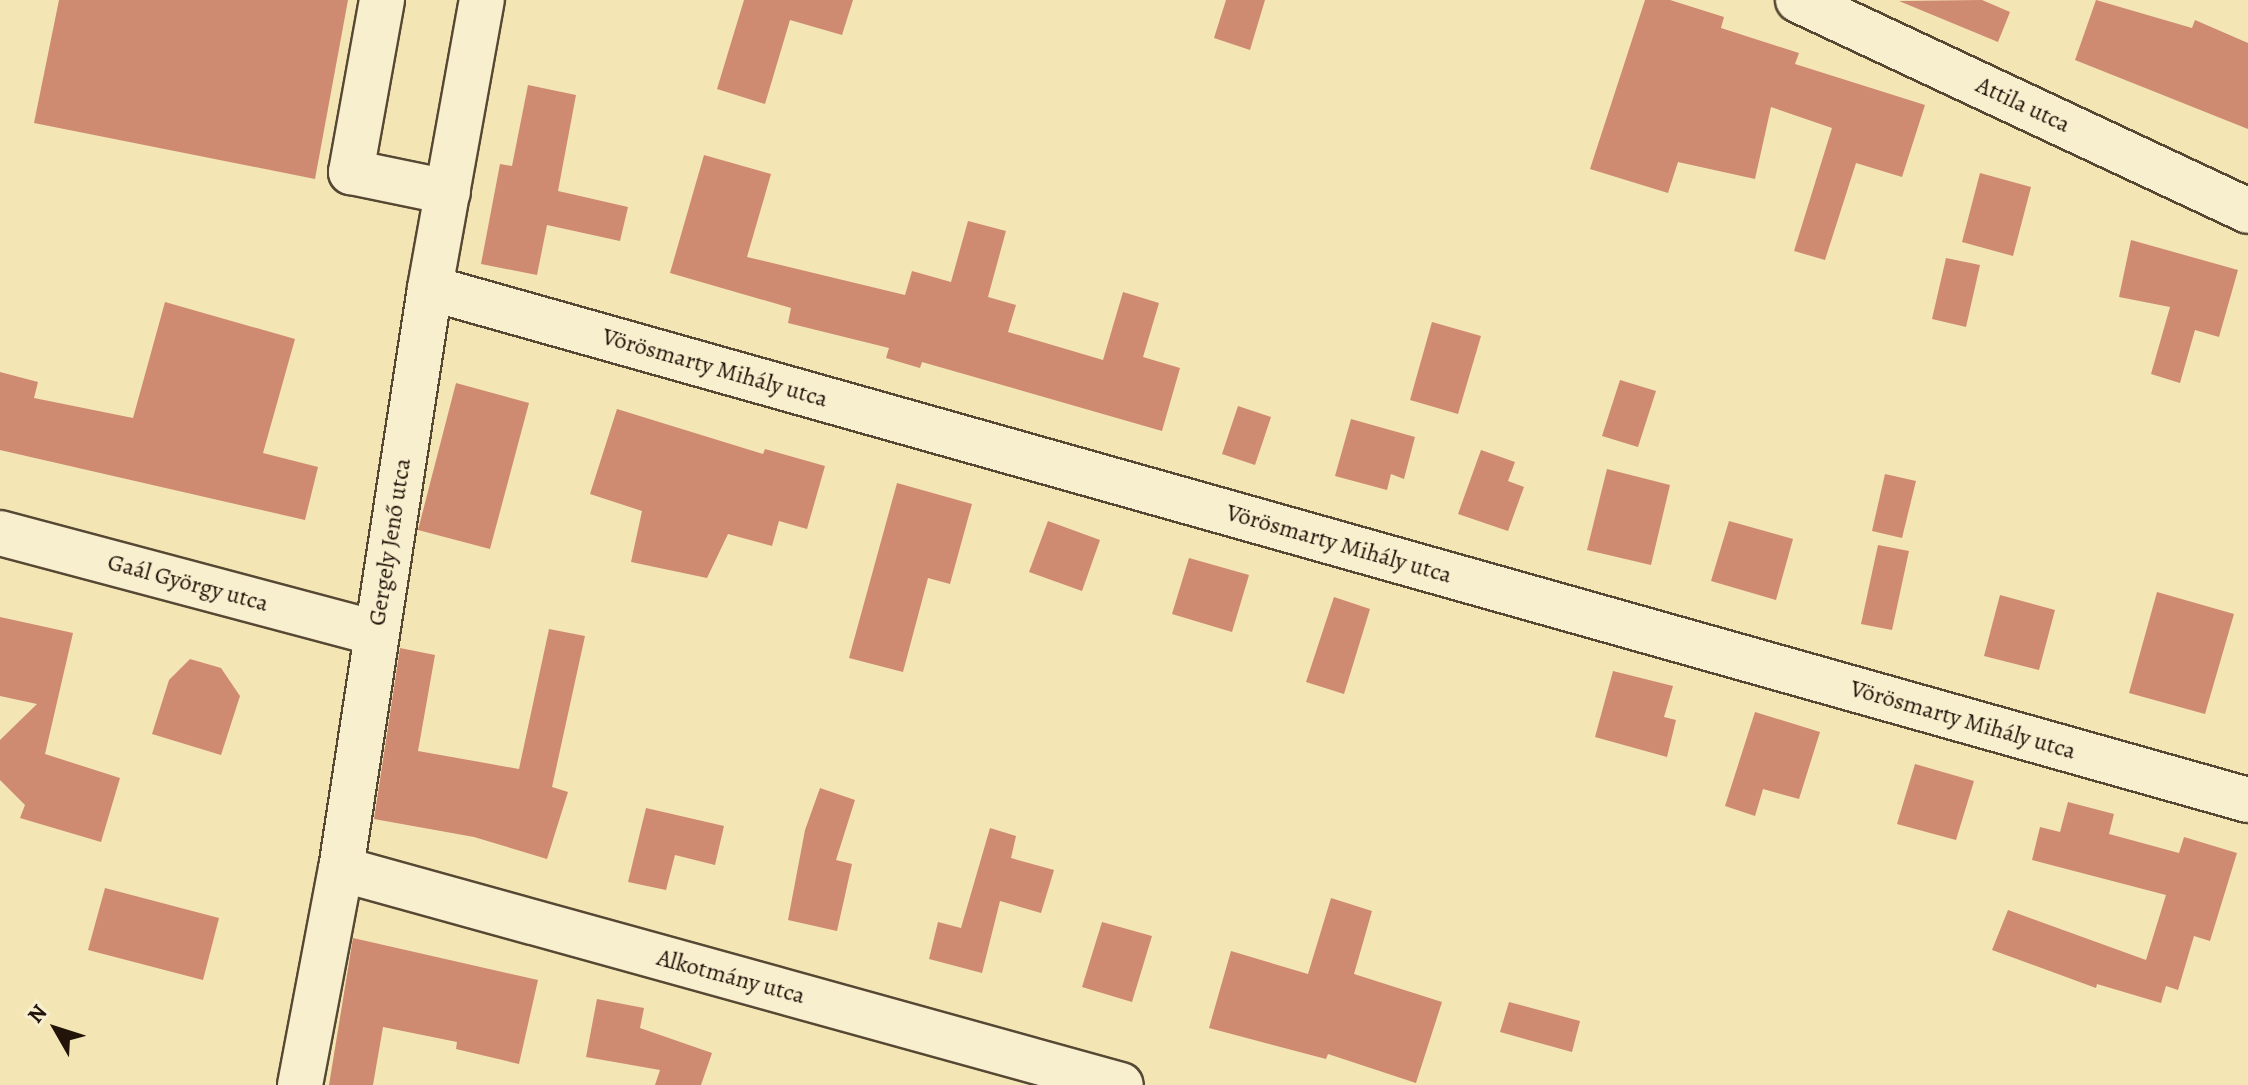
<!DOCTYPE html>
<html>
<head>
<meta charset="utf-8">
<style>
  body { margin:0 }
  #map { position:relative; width:2248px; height:1085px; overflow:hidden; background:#f3e6b4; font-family:Alegreya,serif }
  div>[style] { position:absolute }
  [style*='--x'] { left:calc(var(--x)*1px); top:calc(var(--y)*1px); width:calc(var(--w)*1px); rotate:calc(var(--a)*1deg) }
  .building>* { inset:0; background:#cf8a72 }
  .roads { filter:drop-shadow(2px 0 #574834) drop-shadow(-2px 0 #574834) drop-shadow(0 2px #574834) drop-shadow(0 -2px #574834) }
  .minor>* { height:44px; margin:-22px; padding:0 22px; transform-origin:22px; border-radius:22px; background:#f7efce }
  span { translate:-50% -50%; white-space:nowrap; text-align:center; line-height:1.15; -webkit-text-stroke:7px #f7efce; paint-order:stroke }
  .street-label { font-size:24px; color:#23140a }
  .north { position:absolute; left:16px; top:989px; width:80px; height:80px; -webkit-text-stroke:6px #f7efce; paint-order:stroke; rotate:309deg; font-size:22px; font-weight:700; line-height:32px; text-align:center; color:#23140a }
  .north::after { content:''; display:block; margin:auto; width:28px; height:36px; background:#23140a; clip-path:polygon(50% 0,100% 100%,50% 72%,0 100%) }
</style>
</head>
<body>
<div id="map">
  <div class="building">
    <i style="clip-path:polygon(59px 0,348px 0,315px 179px,34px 123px)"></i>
    <i style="clip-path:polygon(744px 0,853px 0,842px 35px,790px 20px,765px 104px,717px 89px)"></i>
    <i style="clip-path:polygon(1226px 0,1265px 0,1250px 50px,1214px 38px)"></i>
    <i style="clip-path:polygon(1645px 0,1670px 0,1724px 17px,1721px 28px,1799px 53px,1795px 64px,1925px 105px,1902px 177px,1856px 163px,1825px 260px,1794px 251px,1832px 128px,1771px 107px,1755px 179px,1678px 162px,1668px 193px,1590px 169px)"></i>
    <i style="clip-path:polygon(1982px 0,2010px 12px,1998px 42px,1899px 1px)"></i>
    <i style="clip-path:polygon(2096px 0,2192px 28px,2195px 20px,2248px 43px,2248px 129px,2075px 60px)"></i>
    <i style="clip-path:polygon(528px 85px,576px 95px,558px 191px,628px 207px,620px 241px,547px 225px,537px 275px,481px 264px,500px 164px,512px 166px)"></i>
    <i style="clip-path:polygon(704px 155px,771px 174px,747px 257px,905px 295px,912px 271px,951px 282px,968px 221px,1006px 231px,988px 297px,1016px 305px,1008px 332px,1103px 360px,1123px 292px,1159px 303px,1143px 357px,1180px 368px,1162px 431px,922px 362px,920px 368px,886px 358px,889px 348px,788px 323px,791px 308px,670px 273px)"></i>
    <i style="clip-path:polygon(1980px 173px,2031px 187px,2013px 256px,1962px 242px)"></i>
    <i style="clip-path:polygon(2131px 240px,2238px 270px,2219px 337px,2195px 330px,2180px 383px,2151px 374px,2170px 307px,2119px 297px)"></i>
    <i style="clip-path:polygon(1946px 258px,1980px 265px,1966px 327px,1932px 319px)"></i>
    <i style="clip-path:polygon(165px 302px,295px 339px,263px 453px,318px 467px,305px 520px,0 450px,0 372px,38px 382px,34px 398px,133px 418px)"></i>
    <i style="clip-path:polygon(1432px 322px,1481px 336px,1458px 414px,1410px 400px)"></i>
    <i style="clip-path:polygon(1620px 380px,1656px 391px,1638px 447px,1602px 436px)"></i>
    <i style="clip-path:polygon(456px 383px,529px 403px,490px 549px,418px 530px)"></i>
    <i style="clip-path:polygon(1238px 406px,1271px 417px,1255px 465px,1222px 454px)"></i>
    <i style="clip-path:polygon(617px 409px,763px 454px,765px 449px,825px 466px,807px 529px,779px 521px,772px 546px,728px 534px,707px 578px,631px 562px,642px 511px,590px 494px)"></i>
    <i style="clip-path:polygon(1351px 419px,1415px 437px,1404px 479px,1391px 474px,1387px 490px,1335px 476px)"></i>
    <i style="clip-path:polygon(1481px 450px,1515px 462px,1508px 481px,1524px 487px,1508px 531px,1458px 514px)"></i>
    <i style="clip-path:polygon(1607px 469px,1670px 485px,1651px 565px,1587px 550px)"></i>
    <i style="clip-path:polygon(1885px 474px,1916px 481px,1902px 538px,1872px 531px)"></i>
    <i style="clip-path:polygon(897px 483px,972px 504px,950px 584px,928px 578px,903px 672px,849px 658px)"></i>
    <i style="clip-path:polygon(1048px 521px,1100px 540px,1082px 591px,1029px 572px)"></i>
    <i style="clip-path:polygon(1729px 521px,1793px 539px,1776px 600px,1711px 581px)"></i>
    <i style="clip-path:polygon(1878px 545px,1909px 551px,1892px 630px,1861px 624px)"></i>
    <i style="clip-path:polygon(1189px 558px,1249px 575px,1232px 632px,1172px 614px)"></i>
    <i style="clip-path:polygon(2157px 592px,2234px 614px,2205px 714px,2129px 693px)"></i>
    <i style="clip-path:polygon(2000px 595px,2055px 610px,2039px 670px,1984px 656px)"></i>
    <i style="clip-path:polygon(1334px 597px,1370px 609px,1344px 694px,1306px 682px)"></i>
    <i style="clip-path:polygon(0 617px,73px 633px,45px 754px,120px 778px,101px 842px,20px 818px,25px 805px,0 780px,0 740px,37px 704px,0 696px)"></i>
    <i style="clip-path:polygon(549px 629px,585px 636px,552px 787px,568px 792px,547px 859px,474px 837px,374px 819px,400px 648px,435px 655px,418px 751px,519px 769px)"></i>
    <i style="clip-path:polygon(190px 659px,221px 668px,240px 696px,221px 755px,152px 734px,169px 680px)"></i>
    <i style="clip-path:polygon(1613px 671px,1673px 686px,1664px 717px,1676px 720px,1667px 757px,1595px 737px)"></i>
    <i style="clip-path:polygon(1755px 712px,1820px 732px,1799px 799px,1763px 789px,1755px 816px,1725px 806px)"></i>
    <i style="clip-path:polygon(1915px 764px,1974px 781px,1956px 840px,1897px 824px)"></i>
    <i style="clip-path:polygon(820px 788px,855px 800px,836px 860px,852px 864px,837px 931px,788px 920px,805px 830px)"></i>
    <i style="clip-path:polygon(2068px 802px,2114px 814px,2109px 834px,2179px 853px,2184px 837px,2237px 853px,2210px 941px,2194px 936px,2178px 990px,2166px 986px,2161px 1003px,2097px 984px,2096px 988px,1992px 950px,2008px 910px,2146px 960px,2166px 895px,2032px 860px,2040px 827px,2060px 832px)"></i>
    <i style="clip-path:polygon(646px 808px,724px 826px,715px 865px,675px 855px,666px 890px,628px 882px)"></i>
    <i style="clip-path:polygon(990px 828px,1016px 836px,1011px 858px,1054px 870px,1041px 913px,1000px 901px,982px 973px,929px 959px,938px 922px,961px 928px)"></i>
    <i style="clip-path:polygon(105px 888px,219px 918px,203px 980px,88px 950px)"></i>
    <i style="clip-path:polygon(1331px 898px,1372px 911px,1354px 974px,1442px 1002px,1416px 1083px,1328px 1054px,1326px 1059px,1209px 1028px,1231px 951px,1308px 974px)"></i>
    <i style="clip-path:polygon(1102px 922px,1152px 936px,1132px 1002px,1082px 987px)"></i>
    <i style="clip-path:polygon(353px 938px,538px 980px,519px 1064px,456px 1049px,457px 1042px,383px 1027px,373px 1085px,329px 1085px)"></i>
    <i style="clip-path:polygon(597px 999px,644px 1008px,640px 1028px,712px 1053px,701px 1085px,655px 1085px,660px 1070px,586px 1057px)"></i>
    <i style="clip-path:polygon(1509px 1002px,1580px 1021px,1572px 1052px,1500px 1032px)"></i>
  </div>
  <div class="roads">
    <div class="minor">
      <i style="--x:382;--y:0;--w:175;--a:100.2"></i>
      <i style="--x:351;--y:172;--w:99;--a:11.7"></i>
      <i style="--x:1798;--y:0;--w:497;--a:25.1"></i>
      <i style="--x:430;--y:288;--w:1889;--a:15.73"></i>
      <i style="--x:0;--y:533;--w:389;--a:14.9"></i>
      <i style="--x:341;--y:869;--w:809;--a:15.48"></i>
      <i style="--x:300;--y:1085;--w:220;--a:-79.3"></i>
      <i style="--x:341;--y:869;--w:588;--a:-81.29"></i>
      <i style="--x:430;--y:288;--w:293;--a:-79.8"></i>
    </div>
  </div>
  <div class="street-label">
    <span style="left:2023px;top:105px;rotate:25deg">Attila utca</span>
    <span style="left:715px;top:368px;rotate:16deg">Vörösmarty Mihály utca</span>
    <span style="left:390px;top:542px;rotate:-81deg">Gergely Jenő utca</span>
    <span style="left:1339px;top:544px;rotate:16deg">Vörösmarty Mihály utca</span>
    <span style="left:188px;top:583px;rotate:15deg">Gaál György utca</span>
    <span style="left:1963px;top:720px;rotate:16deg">Vörösmarty Mihály utca</span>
    <span style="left:731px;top:977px;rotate:15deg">Alkotmány utca</span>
  </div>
  <div class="north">N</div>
</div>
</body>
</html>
